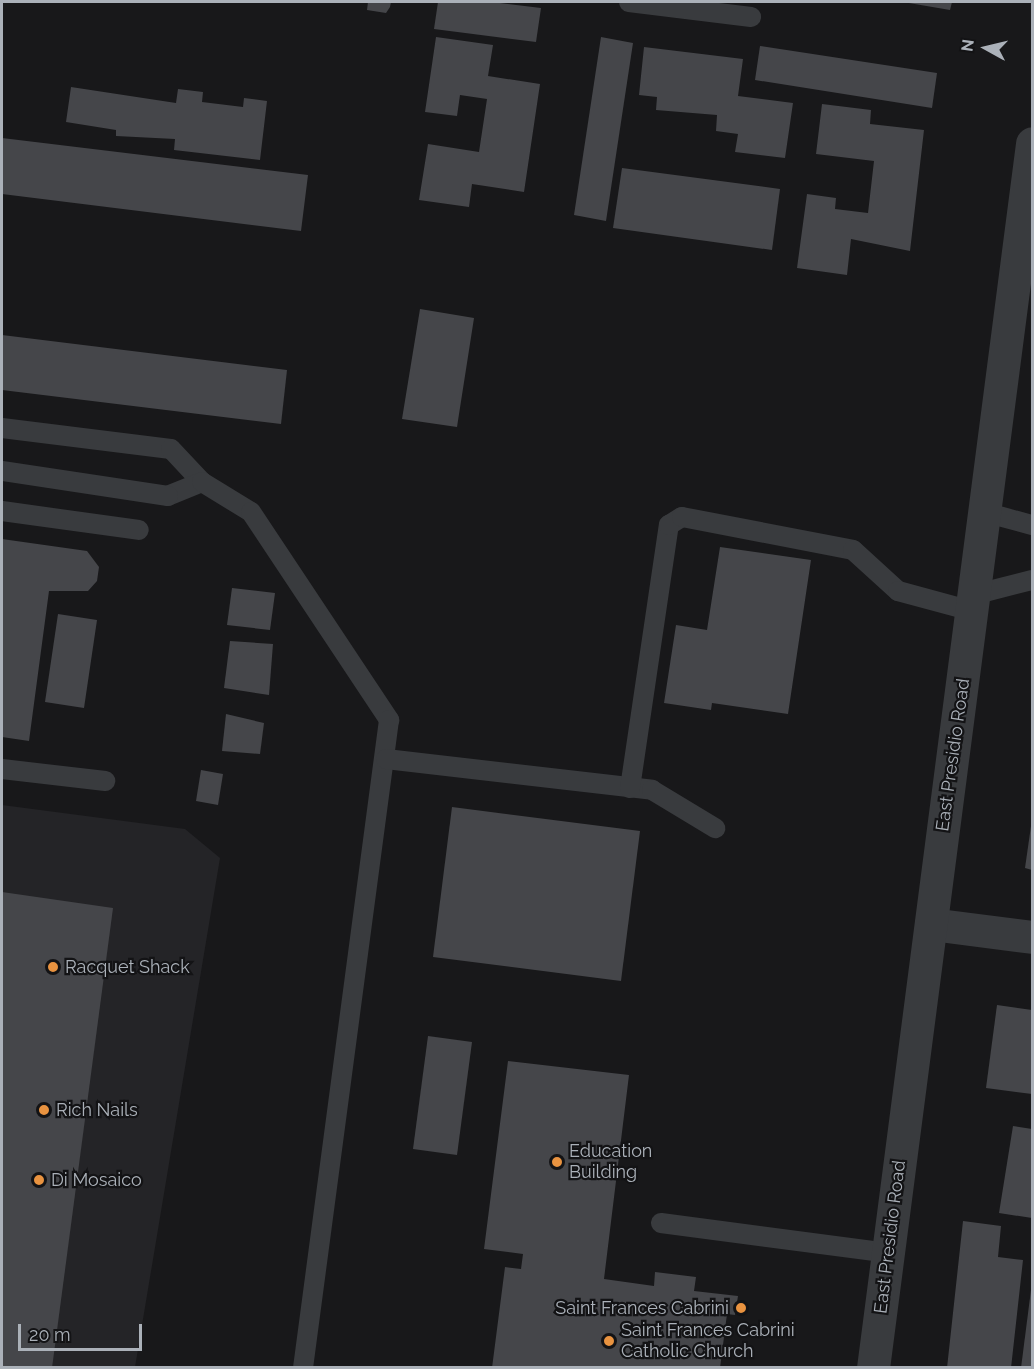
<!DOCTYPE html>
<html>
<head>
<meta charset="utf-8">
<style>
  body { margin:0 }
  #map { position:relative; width:1034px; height:1369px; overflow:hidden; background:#18181a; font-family:Raleway,sans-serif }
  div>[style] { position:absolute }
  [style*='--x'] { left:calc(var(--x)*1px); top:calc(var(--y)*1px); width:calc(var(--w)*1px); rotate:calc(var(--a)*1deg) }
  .built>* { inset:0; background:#242427 }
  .building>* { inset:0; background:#45464a }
  .lane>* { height:20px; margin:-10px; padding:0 10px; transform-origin:10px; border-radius:10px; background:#393b3e }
  .street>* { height:33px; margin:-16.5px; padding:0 16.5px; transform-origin:16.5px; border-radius:16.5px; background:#393b3e }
  .dots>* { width:16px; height:16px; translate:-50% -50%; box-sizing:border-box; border:3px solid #131315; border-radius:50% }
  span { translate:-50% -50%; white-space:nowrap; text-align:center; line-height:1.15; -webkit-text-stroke:4.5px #131315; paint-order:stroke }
  .street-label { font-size:18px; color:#abb1b9 }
  .poi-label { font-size:18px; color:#abb1b9 }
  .left { translate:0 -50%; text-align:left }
  .right { translate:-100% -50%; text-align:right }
  .frame { position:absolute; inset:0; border:3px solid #abb1b9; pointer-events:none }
  .north { position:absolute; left:956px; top:18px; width:60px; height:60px; -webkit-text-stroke:4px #131315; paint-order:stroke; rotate:278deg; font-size:16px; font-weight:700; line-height:24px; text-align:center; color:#abb1b9 }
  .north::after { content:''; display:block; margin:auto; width:21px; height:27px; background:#abb1b9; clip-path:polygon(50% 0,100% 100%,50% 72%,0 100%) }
  .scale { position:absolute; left:18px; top:1324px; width:124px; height:27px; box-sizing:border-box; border:3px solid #abb1b9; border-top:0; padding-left:8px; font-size:18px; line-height:21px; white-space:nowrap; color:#abb1b9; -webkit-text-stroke:4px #131315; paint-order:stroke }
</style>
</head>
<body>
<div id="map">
  <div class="built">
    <i style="clip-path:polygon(2px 805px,185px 829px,220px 858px,135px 1367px,2px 1368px)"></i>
  </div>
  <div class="building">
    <i style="clip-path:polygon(368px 2px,391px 2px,390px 7px,386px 13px,367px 10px)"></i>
    <i style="clip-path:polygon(438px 2px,492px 2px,541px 8px,536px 42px,434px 29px)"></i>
    <i style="clip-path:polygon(903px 2px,952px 2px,950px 10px)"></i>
    <i style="clip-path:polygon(436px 37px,493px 45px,488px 76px,540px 84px,524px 192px,472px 184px,469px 207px,419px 200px,428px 144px,479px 152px,487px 99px,460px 95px,457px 116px,425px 112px)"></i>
    <i style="clip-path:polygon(601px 37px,633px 43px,606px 221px,574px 215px)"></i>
    <i style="clip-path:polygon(760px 46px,937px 73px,932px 108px,755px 80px)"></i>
    <i style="clip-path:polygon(644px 47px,743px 59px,738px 96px,793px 103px,785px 158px,735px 152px,738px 134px,716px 131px,717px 115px,656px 110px,657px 97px,639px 95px)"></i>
    <i style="clip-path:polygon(71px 87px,176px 103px,178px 89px,203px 92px,202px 102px,243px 107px,244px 98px,267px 101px,260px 160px,174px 150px,175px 139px,116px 136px,116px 130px,66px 122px)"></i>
    <i style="clip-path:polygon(822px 104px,871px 110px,870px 124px,924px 130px,910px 251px,851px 239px,847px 275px,797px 268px,807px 194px,836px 198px,835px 209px,868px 213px,874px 161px,816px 154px)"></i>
    <i style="clip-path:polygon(2px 138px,308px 175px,301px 231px,2px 194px)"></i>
    <i style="clip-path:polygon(622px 168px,780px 189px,772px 250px,613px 228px)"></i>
    <i style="clip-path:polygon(420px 309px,474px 318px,457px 427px,402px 419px)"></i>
    <i style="clip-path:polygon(2px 335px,287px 370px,281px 424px,2px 390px)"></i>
    <i style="clip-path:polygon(2px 539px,87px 551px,99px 567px,97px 581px,88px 591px,49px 591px,29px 741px,2px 737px)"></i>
    <i style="clip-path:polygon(720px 547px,811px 560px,788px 714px,712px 703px,711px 710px,664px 703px,676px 625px,707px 630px)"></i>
    <i style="clip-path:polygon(232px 588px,275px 593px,270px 630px,227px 625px)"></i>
    <i style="clip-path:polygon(58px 614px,97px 620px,84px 708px,45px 702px)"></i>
    <i style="clip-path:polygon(230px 641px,273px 644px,269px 695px,224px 688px)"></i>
    <i style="clip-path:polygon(226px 714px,264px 723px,260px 754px,222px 751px)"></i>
    <i style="clip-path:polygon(201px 770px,223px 774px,218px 805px,196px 801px)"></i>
    <i style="clip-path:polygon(452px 807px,640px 831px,621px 981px,433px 957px)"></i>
    <i style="clip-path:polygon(1031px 826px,1032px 826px,1032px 870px,1025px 868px)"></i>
    <i style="clip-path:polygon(2px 892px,113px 908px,52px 1368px,2px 1368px)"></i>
    <i style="clip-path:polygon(997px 1005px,1032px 1010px,1032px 1094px,986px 1088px)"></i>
    <i style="clip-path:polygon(428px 1036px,472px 1042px,457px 1155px,413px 1149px)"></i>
    <i style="clip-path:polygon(508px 1061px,629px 1075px,604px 1279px,654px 1286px,655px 1272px,696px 1277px,694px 1291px,738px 1296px,735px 1315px,727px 1314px,720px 1368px,492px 1368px,505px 1267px,521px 1269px,523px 1254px,484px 1249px)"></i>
    <i style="clip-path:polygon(1013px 1126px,1032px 1129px,1032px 1218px,999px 1213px)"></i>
    <i style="clip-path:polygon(963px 1221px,1001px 1226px,998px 1257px,1023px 1260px,1011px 1368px,947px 1368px)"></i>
    <i style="clip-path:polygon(1031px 1290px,1032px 1368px,1021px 1368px)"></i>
  </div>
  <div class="lane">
    <i style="--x:629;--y:2;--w:123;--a:7"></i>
    <i style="--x:2;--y:428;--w:170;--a:7.1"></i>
    <i style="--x:171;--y:449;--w:45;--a:46.8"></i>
    <i style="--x:202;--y:482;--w:37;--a:158"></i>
    <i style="--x:168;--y:496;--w:168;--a:-171.4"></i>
    <i style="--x:202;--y:482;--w:57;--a:31.5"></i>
    <i style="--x:251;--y:512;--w:250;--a:56.4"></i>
    <i style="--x:389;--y:720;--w:654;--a:97.56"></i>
    <i style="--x:2;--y:511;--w:138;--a:7.9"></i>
    <i style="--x:984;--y:512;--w:50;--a:15.2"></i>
    <i style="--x:973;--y:595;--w:61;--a:-14.3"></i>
    <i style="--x:386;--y:759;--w:268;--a:6.6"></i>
    <i style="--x:652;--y:790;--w:74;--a:31.1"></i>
    <i style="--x:2;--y:769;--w:104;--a:6.6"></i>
    <i style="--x:630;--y:788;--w:266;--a:-81.6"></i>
    <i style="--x:669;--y:525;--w:15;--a:-32"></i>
    <i style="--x:682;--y:517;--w:174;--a:10.9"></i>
    <i style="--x:853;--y:550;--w:61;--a:42.3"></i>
    <i style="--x:898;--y:591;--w:77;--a:15.1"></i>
    <i style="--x:661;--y:1223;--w:229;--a:7.5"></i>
  </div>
  <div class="street">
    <i style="--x:931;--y:924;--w:102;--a:7.3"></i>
    <i style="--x:873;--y:1368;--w:1235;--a:-82.6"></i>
  </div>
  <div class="dots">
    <i style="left:53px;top:967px;background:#e99340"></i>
    <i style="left:44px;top:1110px;background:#e99340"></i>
    <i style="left:557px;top:1162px;background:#e99340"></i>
    <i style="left:39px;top:1180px;background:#e99340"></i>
    <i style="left:741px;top:1308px;background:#e99340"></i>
    <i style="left:609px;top:1341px;background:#e99340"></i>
  </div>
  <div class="street-label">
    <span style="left:953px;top:755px;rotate:-82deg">East Presidio Road</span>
    <span style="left:890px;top:1237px;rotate:-83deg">East Presidio Road</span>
  </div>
  <div class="poi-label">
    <span class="left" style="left:65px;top:967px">Racquet Shack</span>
    <span class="left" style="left:56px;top:1110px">Rich Nails</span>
    <span class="left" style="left:569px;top:1162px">Education<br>Building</span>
    <span class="left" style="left:51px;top:1180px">Di Mosaico</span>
    <span class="right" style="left:729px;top:1308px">Saint Frances Cabrini</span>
    <span class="left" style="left:621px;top:1341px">Saint Frances Cabrini<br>Catholic Church</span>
  </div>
  <div class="frame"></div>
  <div class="north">N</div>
  <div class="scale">20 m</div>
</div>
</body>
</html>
